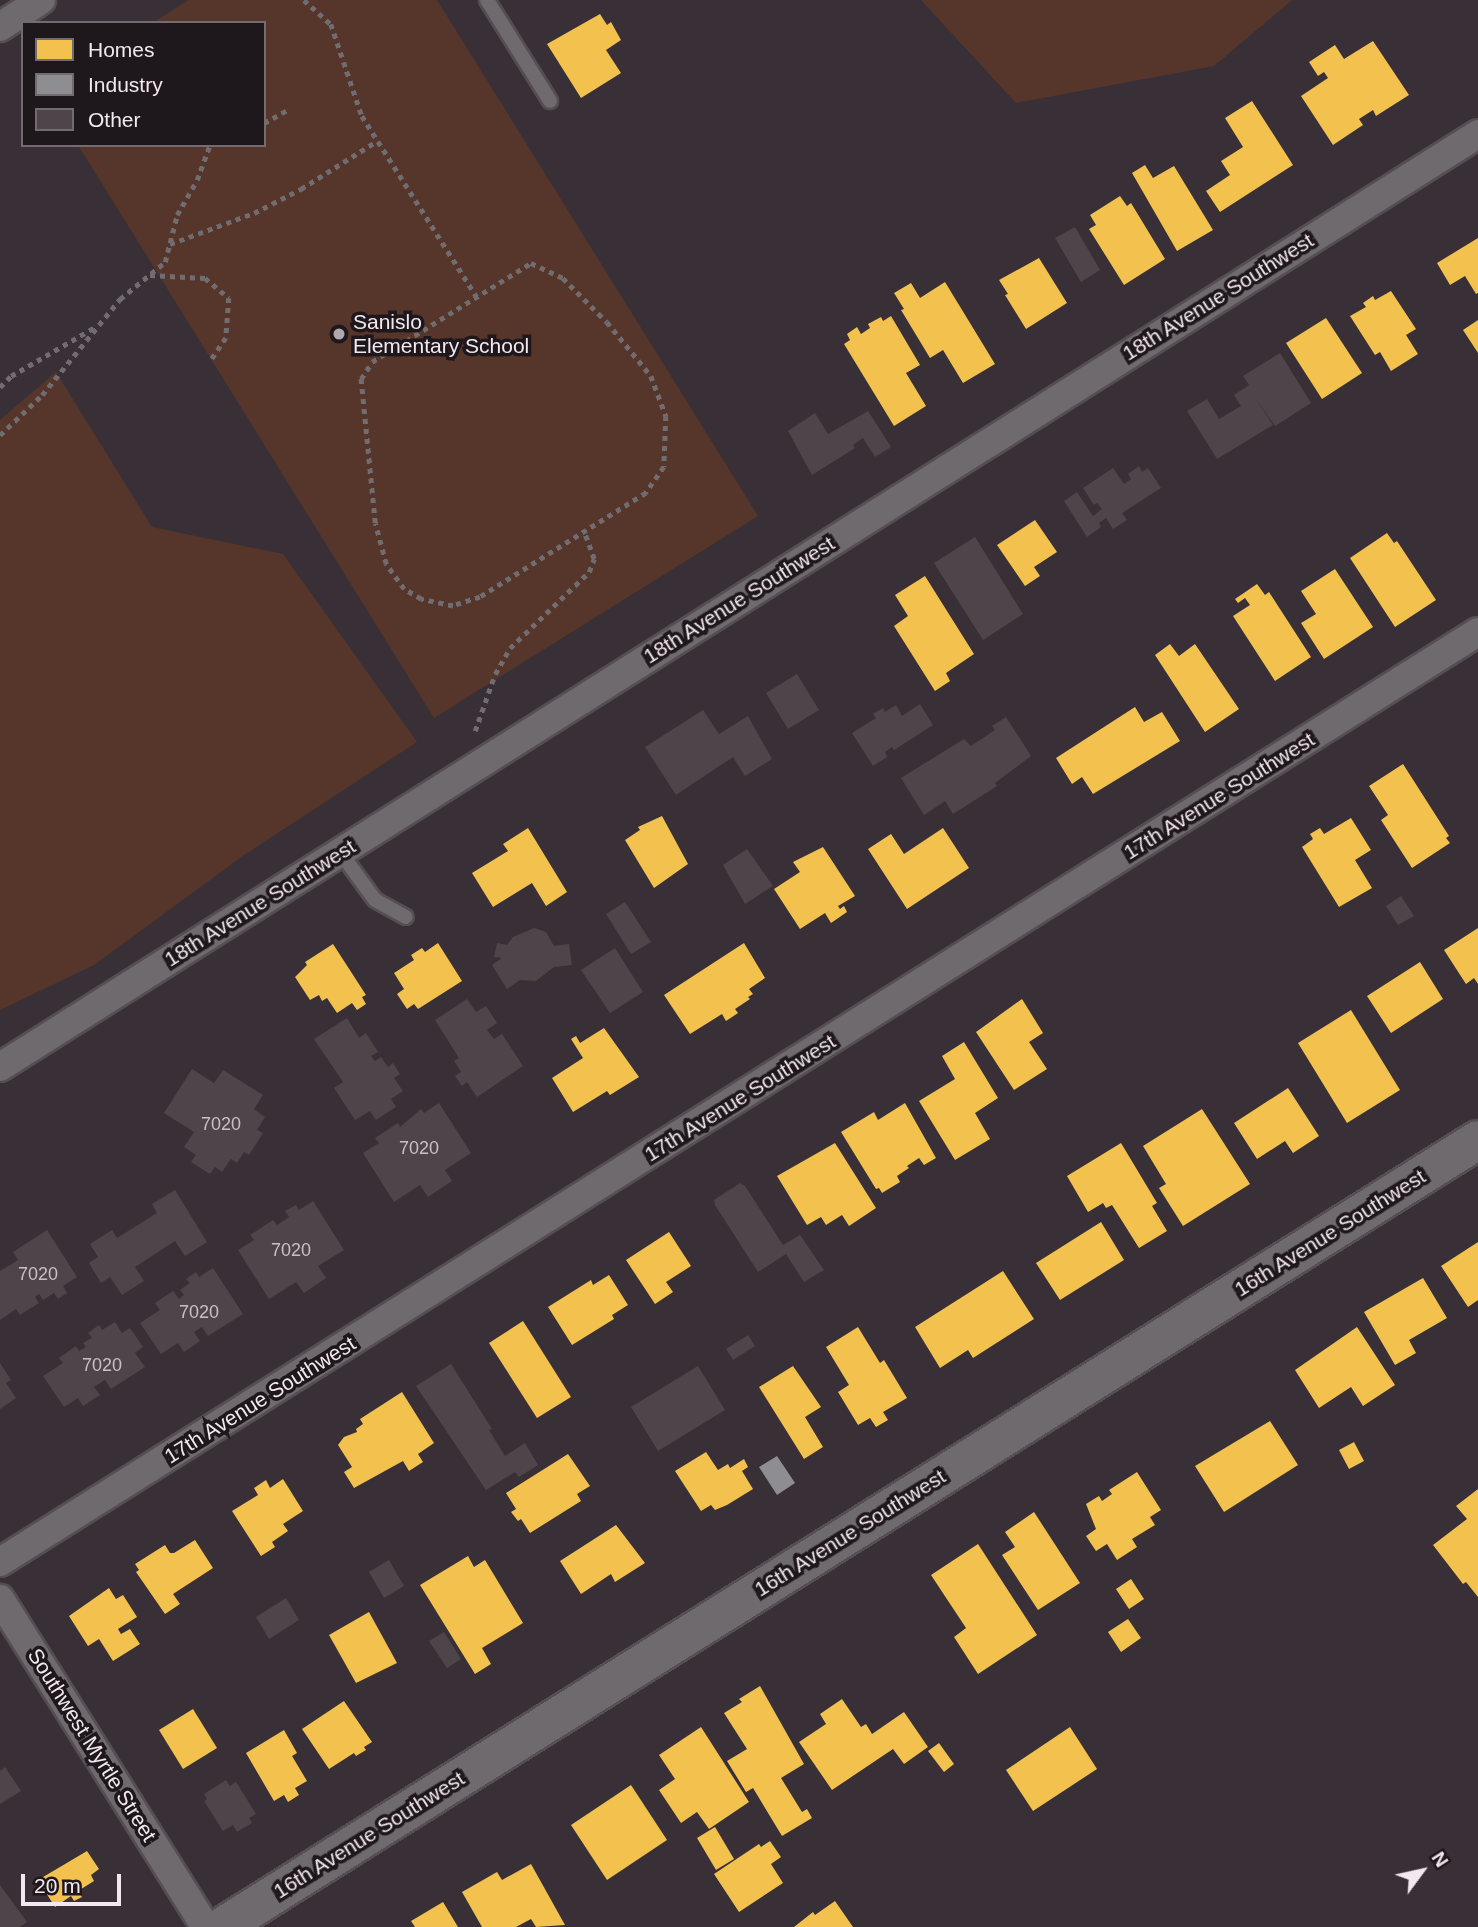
<!DOCTYPE html>
<html>
<head>
<meta charset="utf-8">
<style>
  body { margin:0 }
  #map { position:relative; width:1478px; height:1927px; overflow:hidden; background:#383036; font-family:Arial,sans-serif }
  div>[style] { position:absolute }
  [style*='--x'] { left:calc(var(--x)*1px); top:calc(var(--y)*1px); width:calc(var(--w)*1px); rotate:calc(var(--a)*1deg) }
  .green>* { inset:0; background:#56362b }
  .homes>* { inset:0; background:#f2c14e }
  .industry>* { inset:0; background:#8d8d92 }
  .building>* { inset:0; background:#4d4549 }
  .path>* { height:4.5px; margin-top:-2.25px; transform-origin:0; background:repeating-linear-gradient(90deg,#716c70 0 5px,transparent 0 10px) }
  .roads { filter:drop-shadow(2px 0 #554e54) drop-shadow(-2px 0 #554e54) drop-shadow(0 2px #554e54) drop-shadow(0 -2px #554e54) }
  .lane>* { height:14px; margin:-7px; padding:0 7px; transform-origin:7px; border-radius:7px; background:#6f6a6e }
  .street>* { height:28px; margin:-14px; padding:0 14px; transform-origin:14px; border-radius:14px; background:#6f6a6e }
  .secondary>* { height:38px; margin:-19px; padding:0 19px; transform-origin:19px; border-radius:19px; background:#6f6a6e }
  .dots>* { width:19px; height:19px; translate:-50% -50%; box-sizing:border-box; border:4px solid #1e171c; border-radius:50% }
  span { translate:-50% -50%; white-space:nowrap; text-align:center; line-height:1.15; -webkit-text-stroke:7px #1e171c; paint-order:stroke }
  .number-label { font-size:18px; color:#c9bfc6 }
  .number-label span { -webkit-text-stroke-width:0 }
  .street-label { font-size:21px; color:#f2e8ef }
  .poi-label { font-size:21px; color:#f2e8ef }
  .left { translate:0 -50%; text-align:left }
  .legend { position:absolute; left:21px; top:21px; width:245px; height:126px; box-sizing:border-box; background:#1e171c; border:2px solid #736b70; margin:0; padding:9px 12px; list-style:none; font-size:21px; color:#f2e8ef }
  .legend li { display:flex; align-items:center; gap:14px; height:35px }
  .legend b { width:35px; border:2px solid #736b70 }
  .north { position:absolute; left:1387px; top:1836px; width:70px; height:70px; -webkit-text-stroke:5px #1e171c; paint-order:stroke; rotate:57deg; font-size:19px; font-weight:700; line-height:28px; text-align:center; color:#f2e8ef }
  .north::after { content:''; display:block; margin:auto; width:24px; height:32px; background:#f2e8ef; clip-path:polygon(50% 0,100% 100%,50% 72%,0 100%) }
  .scale { position:absolute; left:21px; top:1874px; width:100px; height:32px; box-sizing:border-box; border:4px solid #f2e8ef; border-top:0; padding-left:9px; font-size:21px; line-height:24px; white-space:nowrap; color:#f2e8ef; -webkit-text-stroke:5px #1e171c; paint-order:stroke }
</style>
</head>
<body>
<div id="map">
  <div class="green">
    <i style="clip-path:polygon(189px 0,437px 0,758px 516px,434px 718px,78px 145px,264px 145px,264px 23px,152px 23px)"></i>
    <i style="clip-path:polygon(921px 0,1292px 0,1214px 66px,1016px 103px)"></i>
    <i style="clip-path:polygon(56px 372px,152px 527px,283px 554px,417px 742px,244px 855px,94px 965px,0 1010px,0 420px)"></i>
  </div>
  <div class="homes">
    <i style="clip-path:polygon(600px 14px,607px 25px,611px 22px,621px 40px,606px 50px,621px 73px,581px 98px,547px 44px)"></i>
    <i style="clip-path:polygon(1373px 41px,1409px 95px,1376px 116px,1373px 110px,1359px 119px,1363px 125px,1333px 145px,1301px 96px,1328px 78px,1324px 72px,1318px 76px,1309px 62px,1335px 45px,1344px 59px)"></i>
    <i style="clip-path:polygon(1252px 101px,1293px 165px,1220px 212px,1206px 191px,1230px 175px,1221px 161px,1243px 147px,1225px 118px)"></i>
    <i style="clip-path:polygon(1145px 165px,1153px 178px,1174px 166px,1213px 230px,1177px 251px,1132px 173px)"></i>
    <i style="clip-path:polygon(1120px 196px,1127px 206px,1131px 203px,1165px 259px,1124px 285px,1089px 229px,1096px 225px,1090px 215px)"></i>
    <i style="clip-path:polygon(1478px 238px,1478px 293px,1476px 294px,1465px 276px,1450px 285px,1437px 263px)"></i>
    <i style="clip-path:polygon(1039px 258px,1067px 303px,1026px 329px,1005px 295px,1008px 294px,999px 280px)"></i>
    <i style="clip-path:polygon(945px 282px,995px 364px,963px 383px,943px 350px,930px 358px,901px 310px,904px 309px,894px 293px,911px 283px,920px 298px)"></i>
    <i style="clip-path:polygon(1391px 291px,1416px 329px,1406px 335px,1418px 354px,1391px 371px,1380px 352px,1375px 355px,1350px 316px,1366px 307px,1363px 303px,1373px 296px,1375px 300px)"></i>
    <i style="clip-path:polygon(891px 316px,920px 365px,906px 373px,926px 406px,894px 426px,844px 344px,850px 340px,847px 334px,857px 327px,861px 334px,870px 328px,868px 324px,881px 317px,883px 321px)"></i>
    <i style="clip-path:polygon(1326px 318px,1362px 373px,1322px 399px,1286px 343px)"></i>
    <i style="clip-path:polygon(1478px 320px,1478px 353px,1463px 330px)"></i>
    <i style="clip-path:polygon(1035px 520px,1057px 552px,1034px 567px,1040px 576px,1025px 586px,997px 545px)"></i>
    <i style="clip-path:polygon(1387px 533px,1394px 543px,1397px 541px,1436px 600px,1395px 627px,1350px 558px)"></i>
    <i style="clip-path:polygon(1335px 569px,1373px 627px,1324px 659px,1301px 623px,1316px 614px,1301px 591px)"></i>
    <i style="clip-path:polygon(925px 576px,974px 654px,946px 673px,950px 681px,935px 691px,894px 626px,908px 616px,895px 595px)"></i>
    <i style="clip-path:polygon(1257px 584px,1265px 595px,1269px 592px,1311px 657px,1275px 681px,1233px 616px,1250px 605px,1245px 598px,1238px 603px,1235px 599px)"></i>
    <i style="clip-path:polygon(1170px 644px,1179px 656px,1195px 644px,1239px 709px,1205px 732px,1155px 655px)"></i>
    <i style="clip-path:polygon(1135px 707px,1144px 722px,1162px 712px,1180px 741px,1093px 794px,1082px 777px,1072px 784px,1056px 758px)"></i>
    <i style="clip-path:polygon(1403px 764px,1449px 836px,1446px 838px,1450px 843px,1412px 868px,1381px 820px,1388px 815px,1369px 786px)"></i>
    <i style="clip-path:polygon(662px 816px,688px 864px,654px 888px,625px 840px,640px 830px,638px 827px)"></i>
    <i style="clip-path:polygon(1351px 818px,1371px 850px,1355px 860px,1372px 888px,1339px 907px,1302px 847px,1313px 839px,1310px 834px,1320px 828px,1324px 834px)"></i>
    <i style="clip-path:polygon(528px 828px,567px 892px,546px 906px,532px 883px,493px 907px,472px 873px,508px 851px,503px 844px)"></i>
    <i style="clip-path:polygon(943px 828px,969px 868px,907px 909px,868px 849px,891px 834px,904px 854px)"></i>
    <i style="clip-path:polygon(823px 847px,855px 896px,838px 906px,840px 909px,844px 906px,847px 912px,831px 923px,825px 913px,800px 929px,774px 889px,800px 872px,793px 862px)"></i>
    <i style="clip-path:polygon(1478px 928px,1478px 984px,1474px 978px,1466px 984px,1444px 950px)"></i>
    <i style="clip-path:polygon(438px 943px,462px 981px,418px 1009px,414px 1004px,407px 1009px,397px 994px,404px 989px,394px 973px,414px 960px,411px 955px,422px 948px,425px 952px)"></i>
    <i style="clip-path:polygon(744px 943px,765px 978px,749px 989px,753px 994px,748px 997px,750px 999px,735px 1009px,738px 1013px,726px 1021px,722px 1014px,690px 1034px,664px 995px)"></i>
    <i style="clip-path:polygon(333px 944px,366px 995px,362px 997px,366px 1004px,357px 1010px,352px 1003px,337px 1013px,327px 998px,322px 1001px,319px 995px,310px 1000px,295px 977px,307px 965px,305px 962px)"></i>
    <i style="clip-path:polygon(1420px 962px,1443px 999px,1391px 1033px,1367px 996px)"></i>
    <i style="clip-path:polygon(1022px 999px,1043px 1033px,1029px 1042px,1047px 1069px,1014px 1090px,976px 1032px)"></i>
    <i style="clip-path:polygon(1351px 1010px,1400px 1090px,1347px 1123px,1298px 1043px)"></i>
    <i style="clip-path:polygon(604px 1028px,639px 1077px,610px 1095px,607px 1091px,573px 1112px,552px 1078px,583px 1058px,571px 1039px,576px 1036px,580px 1043px)"></i>
    <i style="clip-path:polygon(964px 1042px,998px 1098px,975px 1113px,990px 1139px,955px 1160px,919px 1101px,955px 1079px,942px 1056px)"></i>
    <i style="clip-path:polygon(1288px 1088px,1319px 1136px,1293px 1153px,1285px 1141px,1257px 1159px,1234px 1123px)"></i>
    <i style="clip-path:polygon(905px 1103px,936px 1158px,924px 1165px,919px 1158px,907px 1166px,909px 1168px,897px 1176px,900px 1182px,882px 1193px,879px 1188px,876px 1189px,841px 1132px,874px 1112px,878px 1120px)"></i>
    <i style="clip-path:polygon(1202px 1109px,1250px 1184px,1183px 1226px,1159px 1188px,1166px 1184px,1143px 1146px)"></i>
    <i style="clip-path:polygon(835px 1143px,876px 1208px,849px 1226px,842px 1215px,826px 1225px,821px 1217px,807px 1225px,777px 1176px)"></i>
    <i style="clip-path:polygon(1121px 1143px,1157px 1203px,1152px 1206px,1167px 1231px,1139px 1248px,1112px 1205px,1106px 1208px,1103px 1203px,1088px 1212px,1067px 1176px)"></i>
    <i style="clip-path:polygon(1101px 1222px,1124px 1260px,1060px 1300px,1036px 1263px)"></i>
    <i style="clip-path:polygon(669px 1232px,691px 1266px,666px 1282px,673px 1292px,655px 1304px,626px 1260px)"></i>
    <i style="clip-path:polygon(1478px 1242px,1478px 1300px,1468px 1307px,1441px 1266px)"></i>
    <i style="clip-path:polygon(1003px 1271px,1034px 1319px,973px 1358px,968px 1350px,940px 1368px,915px 1327px)"></i>
    <i style="clip-path:polygon(609px 1275px,628px 1305px,612px 1315px,614px 1319px,572px 1345px,548px 1307px,591px 1280px,593px 1285px)"></i>
    <i style="clip-path:polygon(1423px 1278px,1447px 1318px,1409px 1340px,1416px 1353px,1395px 1365px,1364px 1312px)"></i>
    <i style="clip-path:polygon(523px 1321px,571px 1397px,537px 1418px,489px 1343px)"></i>
    <i style="clip-path:polygon(858px 1327px,880px 1363px,884px 1360px,907px 1398px,883px 1412px,888px 1420px,876px 1427px,870px 1418px,858px 1425px,838px 1392px,849px 1385px,826px 1347px)"></i>
    <i style="clip-path:polygon(1357px 1327px,1395px 1385px,1363px 1406px,1351px 1387px,1319px 1408px,1295px 1370px)"></i>
    <i style="clip-path:polygon(793px 1366px,821px 1407px,805px 1417px,823px 1447px,804px 1459px,759px 1387px)"></i>
    <i style="clip-path:polygon(402px 1392px,434px 1443px,418px 1454px,423px 1462px,409px 1471px,403px 1461px,354px 1488px,344px 1472px,352px 1467px,338px 1445px,344px 1437px,357px 1432px,356px 1429px,363px 1424px,360px 1419px)"></i>
    <i style="clip-path:polygon(1270px 1421px,1298px 1465px,1224px 1512px,1195px 1466px)"></i>
    <i style="clip-path:polygon(1354px 1442px,1364px 1461px,1349px 1469px,1339px 1450px)"></i>
    <i style="clip-path:polygon(706px 1452px,718px 1470px,728px 1464px,730px 1468px,744px 1459px,748px 1467px,742px 1471px,753px 1489px,727px 1505px,715px 1510px,711px 1505px,701px 1511px,675px 1471px)"></i>
    <i style="clip-path:polygon(568px 1454px,590px 1486px,577px 1494px,581px 1501px,530px 1533px,521px 1519px,518px 1521px,511px 1512px,516px 1509px,506px 1493px)"></i>
    <i style="clip-path:polygon(1137px 1472px,1161px 1510px,1150px 1517px,1155px 1525px,1132px 1539px,1137px 1547px,1117px 1560px,1107px 1544px,1096px 1551px,1086px 1536px,1096px 1529px,1086px 1504px,1099px 1496px,1102px 1501px,1112px 1494px,1109px 1490px)"></i>
    <i style="clip-path:polygon(283px 1479px,303px 1511px,283px 1524px,288px 1531px,272px 1542px,275px 1547px,261px 1556px,232px 1511px,258px 1495px,254px 1488px,266px 1480px,270px 1488px)"></i>
    <i style="clip-path:polygon(1478px 1489px,1478px 1597px,1466px 1582px,1463px 1584px,1433px 1545px,1467px 1519px,1456px 1506px)"></i>
    <i style="clip-path:polygon(1034px 1512px,1080px 1583px,1038px 1610px,1002px 1555px,1015px 1547px,1005px 1532px)"></i>
    <i style="clip-path:polygon(616px 1525px,645px 1563px,615px 1582px,611px 1574px,581px 1594px,560px 1561px)"></i>
    <i style="clip-path:polygon(195px 1540px,213px 1568px,173px 1594px,180px 1604px,165px 1614px,136px 1572px,139px 1570px,135px 1564px,165px 1545px,170px 1553px,174px 1553px)"></i>
    <i style="clip-path:polygon(978px 1544px,1037px 1635px,978px 1674px,954px 1637px,966px 1628px,931px 1575px)"></i>
    <i style="clip-path:polygon(468px 1556px,474px 1567px,485px 1560px,523px 1623px,482px 1648px,491px 1664px,475px 1674px,420px 1585px)"></i>
    <i style="clip-path:polygon(1131px 1579px,1144px 1599px,1129px 1609px,1116px 1589px)"></i>
    <i style="clip-path:polygon(109px 1588px,116px 1599px,123px 1595px,137px 1617px,118px 1629px,121px 1634px,130px 1629px,140px 1644px,113px 1661px,99px 1639px,88px 1646px,69px 1616px)"></i>
    <i style="clip-path:polygon(369px 1612px,397px 1663px,356px 1683px,329px 1635px)"></i>
    <i style="clip-path:polygon(1128px 1619px,1141px 1638px,1121px 1652px,1108px 1632px)"></i>
    <i style="clip-path:polygon(760px 1686px,804px 1764px,781px 1778px,802px 1812px,807px 1809px,812px 1818px,782px 1836px,753px 1788px,746px 1792px,727px 1761px,747px 1749px,724px 1713px,742px 1702px,739px 1699px)"></i>
    <i style="clip-path:polygon(842px 1699px,861px 1727px,866px 1724px,872px 1734px,904px 1712px,928px 1747px,904px 1764px,893px 1749px,832px 1790px,799px 1742px,826px 1724px,820px 1714px)"></i>
    <i style="clip-path:polygon(344px 1701px,372px 1742px,364px 1747px,366px 1750px,356px 1756px,354px 1753px,329px 1769px,302px 1729px)"></i>
    <i style="clip-path:polygon(193px 1709px,217px 1748px,183px 1769px,159px 1730px)"></i>
    <i style="clip-path:polygon(701px 1727px,749px 1802px,709px 1829px,697px 1812px,681px 1823px,659px 1790px,675px 1779px,659px 1755px)"></i>
    <i style="clip-path:polygon(1070px 1727px,1097px 1769px,1033px 1811px,1006px 1770px)"></i>
    <i style="clip-path:polygon(284px 1730px,297px 1753px,292px 1756px,307px 1781px,295px 1788px,299px 1795px,288px 1802px,284px 1795px,274px 1801px,246px 1753px)"></i>
    <i style="clip-path:polygon(939px 1743px,954px 1764px,944px 1772px,928px 1751px)"></i>
    <i style="clip-path:polygon(631px 1785px,667px 1840px,607px 1880px,571px 1825px)"></i>
    <i style="clip-path:polygon(715px 1827px,734px 1859px,716px 1870px,697px 1838px)"></i>
    <i style="clip-path:polygon(770px 1841px,781px 1857px,771px 1864px,783px 1883px,739px 1912px,714px 1874px,759px 1844px,761px 1847px)"></i>
    <i style="clip-path:polygon(87px 1851px,99px 1869px,91px 1875px,94px 1881px,78px 1891px,82px 1897px,74px 1901px,71px 1896px,55px 1907px,38px 1880px)"></i>
    <i style="clip-path:polygon(531px 1864px,565px 1925px,536px 1927px,531px 1919px,516px 1927px,482px 1927px,462px 1892px,497px 1872px,502px 1880px)"></i>
    <i style="clip-path:polygon(835px 1901px,853px 1927px,794px 1927px,813px 1912px,815px 1915px)"></i>
    <i style="clip-path:polygon(443px 1902px,458px 1927px,415px 1927px,411px 1921px)"></i>
  </div>
  <div class="industry">
    <i style="clip-path:polygon(777px 1456px,795px 1483px,777px 1495px,759px 1467px)"></i>
  </div>
  <div class="building">
    <i style="clip-path:polygon(1075px 227px,1100px 270px,1081px 282px,1055px 238px)"></i>
    <i style="clip-path:polygon(1280px 353px,1311px 403px,1275px 426px,1256px 399px,1273px 425px,1217px 459px,1187px 411px,1207px 399px,1219px 419px,1241px 406px,1234px 395px,1249px 385px,1243px 376px)"></i>
    <i style="clip-path:polygon(868px 411px,891px 447px,875px 457px,863px 438px,853px 445px,855px 448px,812px 475px,788px 431px,815px 413px,828px 434px)"></i>
    <i style="clip-path:polygon(1139px 466px,1142px 472px,1148px 468px,1161px 488px,1122px 513px,1127px 520px,1113px 529px,1106px 518px,1099px 523px,1101px 527px,1087px 537px,1064px 501px,1077px 492px,1093px 516px,1102px 509px,1097px 503px,1094px 505px,1083px 488px,1113px 468px,1124px 484px,1131px 479px,1128px 474px)"></i>
    <i style="clip-path:polygon(975px 537px,1023px 614px,983px 640px,934px 563px)"></i>
    <i style="clip-path:polygon(797px 674px,819px 710px,788px 729px,766px 693px)"></i>
    <i style="clip-path:polygon(920px 704px,933px 725px,894px 750px,892px 747px,885px 752px,887px 757px,873px 766px,852px 733px,876px 718px,873px 714px,883px 708px,885px 712px,896px 705px,902px 716px)"></i>
    <i style="clip-path:polygon(703px 710px,719px 734px,748px 716px,772px 759px,745px 776px,733px 757px,676px 795px,645px 747px)"></i>
    <i style="clip-path:polygon(1006px 717px,1031px 756px,995px 783px,997px 786px,953px 814px,945px 801px,924px 815px,901px 778px,964px 739px,971px 746px,995px 730px,992px 726px)"></i>
    <i style="clip-path:polygon(747px 849px,773px 886px,745px 904px,723px 865px)"></i>
    <i style="clip-path:polygon(1401px 896px,1414px 916px,1398px 925px,1386px 906px)"></i>
    <i style="clip-path:polygon(625px 902px,651px 942px,631px 954px,606px 914px)"></i>
    <i style="clip-path:polygon(534px 928px,546px 932px,554px 946px,569px 944px,572px 965px,554px 967px,536px 981px,520px 980px,507px 989px,492px 965px,502px 958px,494px 957px,497px 943px,507px 945px,513px 937px)"></i>
    <i style="clip-path:polygon(615px 948px,643px 992px,610px 1013px,581px 970px)"></i>
    <i style="clip-path:polygon(467px 999px,476px 1012px,486px 1006px,497px 1023px,487px 1030px,494px 1039px,502px 1034px,523px 1066px,477px 1097px,467px 1082px,462px 1086px,455px 1076px,461px 1072px,454px 1061px,459px 1058px,435px 1020px)"></i>
    <i style="clip-path:polygon(347px 1018px,359px 1038px,366px 1033px,378px 1052px,371px 1056px,375px 1061px,381px 1057px,388px 1067px,393px 1063px,400px 1074px,394px 1078px,403px 1091px,391px 1099px,396px 1107px,376px 1120px,370px 1111px,355px 1120px,334px 1088px,343px 1082px,314px 1039px)"></i>
    <i style="clip-path:polygon(192px 1069px,214px 1083px,223px 1070px,263px 1095px,254px 1109px,265px 1117px,257px 1130px,263px 1133px,249px 1155px,244px 1152px,237px 1163px,231px 1159px,222px 1172px,215px 1167px,210px 1174px,191px 1162px,196px 1155px,184px 1147px,194px 1132px,164px 1113px)"></i>
    <i style="clip-path:polygon(439px 1103px,471px 1153px,445px 1170px,452px 1181px,428px 1197px,420px 1185px,394px 1202px,363px 1153px,379px 1143px,375px 1138px,398px 1123px,400px 1127px,421px 1109px,424px 1113px)"></i>
    <i style="clip-path:polygon(740px 1183px,745px 1186px,783px 1245px,800px 1235px,824px 1270px,804px 1282px,786px 1254px,758px 1272px,715px 1205px,714px 1200px)"></i>
    <i style="clip-path:polygon(175px 1190px,207px 1242px,185px 1256px,175px 1241px,135px 1267px,144px 1281px,122px 1295px,110px 1277px,101px 1283px,89px 1263px,98px 1257px,90px 1244px,112px 1230px,117px 1238px,157px 1213px,152px 1204px)"></i>
    <i style="clip-path:polygon(313px 1201px,344px 1250px,318px 1266px,326px 1278px,304px 1293px,296px 1282px,269px 1299px,238px 1250px,254px 1240px,250px 1235px,273px 1220px,277px 1225px,289px 1217px,285px 1211px,296px 1205px,299px 1210px)"></i>
    <i style="clip-path:polygon(47px 1230px,77px 1277px,63px 1286px,67px 1293px,58px 1299px,54px 1293px,43px 1300px,39px 1294px,35px 1297px,39px 1303px,20px 1315px,16px 1309px,0 1320px,0 1271px,18px 1260px,13px 1252px)"></i>
    <i style="clip-path:polygon(213px 1268px,243px 1314px,208px 1336px,202px 1327px,194px 1332px,200px 1341px,184px 1352px,178px 1343px,161px 1354px,140px 1323px,160px 1310px,155px 1303px,173px 1291px,179px 1299px,184px 1295px,180px 1290px,190px 1283px,186px 1279px,196px 1272px,199px 1277px)"></i>
    <i style="clip-path:polygon(115px 1322px,122px 1333px,130px 1328px,143px 1347px,135px 1353px,145px 1367px,111px 1389px,105px 1380px,94px 1387px,100px 1395px,83px 1406px,78px 1398px,64px 1407px,43px 1376px,63px 1363px,59px 1358px,76px 1346px,79px 1351px,86px 1347px,83px 1343px,92px 1338px,88px 1333px,99px 1325px,102px 1330px)"></i>
    <i style="clip-path:polygon(748px 1335px,755px 1346px,733px 1360px,726px 1349px)"></i>
    <i style="clip-path:polygon(0 1363px,11px 1380px,6px 1383px,16px 1398px,0 1409px)"></i>
    <i style="clip-path:polygon(451px 1364px,492px 1429px,489px 1430px,505px 1456px,525px 1443px,538px 1465px,519px 1477px,515px 1472px,486px 1490px,416px 1386px)"></i>
    <i style="clip-path:polygon(698px 1366px,725px 1410px,658px 1451px,631px 1407px)"></i>
    <i style="clip-path:polygon(389px 1560px,404px 1586px,384px 1598px,369px 1572px)"></i>
    <i style="clip-path:polygon(286px 1598px,299px 1620px,269px 1639px,256px 1617px)"></i>
    <i style="clip-path:polygon(444px 1632px,461px 1659px,447px 1668px,429px 1641px)"></i>
    <i style="clip-path:polygon(5px 1767px,21px 1791px,0 1804px,0 1771px)"></i>
    <i style="clip-path:polygon(226px 1780px,230px 1786px,236px 1782px,256px 1814px,249px 1818px,252px 1823px,237px 1832px,233px 1825px,223px 1831px,204px 1801px,207px 1799px,204px 1794px)"></i>
    <i style="clip-path:polygon(0 1885px,27px 1922px,20px 1927px,0 1927px)"></i>
  </div>
  <div class="path">
    <i style="--x:304;--y:0;--w:36;--a:42"></i>
    <i style="--x:331;--y:24;--w:97;--a:71.4"></i>
    <i style="--x:362;--y:116;--w:214;--a:57.6"></i>
    <i style="--x:264;--y:123;--w:29;--a:-29"></i>
    <i style="--x:170;--y:244;--w:90;--a:-20.3"></i>
    <i style="--x:254;--y:213;--w:53;--a:-27.1"></i>
    <i style="--x:301;--y:189;--w:90;--a:-32.3"></i>
    <i style="--x:531;--y:263;--w:35;--a:25"></i>
    <i style="--x:563;--y:278;--w:62;--a:45"></i>
    <i style="--x:607;--y:322;--w:70;--a:50.8"></i>
    <i style="--x:651;--y:376;--w:43;--a:69.4"></i>
    <i style="--x:666;--y:416;--w:51;--a:92.2"></i>
    <i style="--x:664;--y:467;--w:32;--a:125"></i>
    <i style="--x:646;--y:493;--w:196;--a:147.9"></i>
    <i style="--x:480;--y:597;--w:28;--a:162"></i>
    <i style="--x:453;--y:606;--w:33;--a:-168"></i>
    <i style="--x:421;--y:599;--w:20;--a:-150"></i>
    <i style="--x:404;--y:589;--w:31;--a:-126"></i>
    <i style="--x:386;--y:564;--w:42;--a:-105"></i>
    <i style="--x:375;--y:523;--w:145;--a:-95.6"></i>
    <i style="--x:361;--y:379;--w:20;--a:-57"></i>
    <i style="--x:372;--y:362;--w:187;--a:-31.9"></i>
    <i style="--x:150;--y:275;--w:55;--a:3.1"></i>
    <i style="--x:205;--y:278;--w:31;--a:40"></i>
    <i style="--x:229;--y:298;--w:40;--a:94.3"></i>
    <i style="--x:226;--y:338;--w:27;--a:124"></i>
    <i style="--x:0;--y:387;--w:16;--a:-45"></i>
    <i style="--x:11;--y:376;--w:99;--a:-30.2"></i>
    <i style="--x:0;--y:435;--w:58;--a:-43.6"></i>
    <i style="--x:42;--y:395;--w:124;--a:-50.9"></i>
    <i style="--x:120;--y:299;--w:58;--a:-39.4"></i>
    <i style="--x:165;--y:262;--w:49;--a:-75.7"></i>
    <i style="--x:177;--y:215;--w:40;--a:-60.3"></i>
    <i style="--x:197;--y:180;--w:37;--a:-70"></i>
    <i style="--x:475;--y:731;--w:60;--a:-70.7"></i>
    <i style="--x:495;--y:674;--w:30;--a:-60"></i>
    <i style="--x:510;--y:648;--w:110;--a:-43.9"></i>
    <i style="--x:589;--y:572;--w:14;--a:-69"></i>
    <i style="--x:594;--y:559;--w:29;--a:-110"></i>
  </div>
  <div class="roads">
    <div class="lane">
      <i style="--x:487;--y:0;--w:119;--a:58"></i>
      <i style="--x:340;--y:852;--w:59;--a:53.9"></i>
      <i style="--x:375;--y:900;--w:35;--a:29"></i>
    </div>
    <div class="street">
      <i style="--x:0;--y:27;--w:49;--a:-33.4"></i>
      <i style="--x:0;--y:1067;--w:1748;--a:-32.26"></i>
      <i style="--x:0;--y:1562;--w:1746;--a:-32.18"></i>
      <i style="--x:0;--y:1599;--w:387;--a:57.9"></i>
    </div>
    <div class="secondary">
      <i style="--x:222;--y:1927;--w:1482;--a:-32.07"></i>
    </div>
  </div>
  <div class="dots">
    <i style="left:339px;top:334px;background:#b1a8ae"></i>
  </div>
  <div class="number-label">
    <span style="left:221px;top:1124px">7020</span>
    <span style="left:419px;top:1148px">7020</span>
    <span style="left:291px;top:1250px">7020</span>
    <span style="left:38px;top:1274px">7020</span>
    <span style="left:199px;top:1312px">7020</span>
    <span style="left:102px;top:1365px">7020</span>
  </div>
  <div class="street-label">
    <span style="left:1218px;top:297px;rotate:-32deg">18th Avenue Southwest</span>
    <span style="left:739px;top:600px;rotate:-32deg">18th Avenue Southwest</span>
    <span style="left:1219px;top:796px;rotate:-32deg">17th Avenue Southwest</span>
    <span style="left:260px;top:903px;rotate:-32deg">18th Avenue Southwest</span>
    <span style="left:740px;top:1098px;rotate:-32deg">17th Avenue Southwest</span>
    <span style="left:1330px;top:1233px;rotate:-32deg">16th Avenue Southwest</span>
    <span style="left:260px;top:1400px;rotate:-32deg">17th Avenue Southwest</span>
    <span style="left:850px;top:1533px;rotate:-32deg">16th Avenue Southwest</span>
    <span style="left:92px;top:1745px;rotate:58deg">Southwest Myrtle Street</span>
    <span style="left:369px;top:1835px;rotate:-32deg">16th Avenue Southwest</span>
  </div>
  <div class="poi-label">
    <span class="left" style="left:353px;top:334px">Sanislo<br>Elementary School</span>
  </div>
  <ul class="legend">
  <li><b style="height:19px;background:#f2c14e"></b>Homes</li>
  <li><b style="height:19px;background:#8d8d92"></b>Industry</li>
  <li><b style="height:19px;background:#4d4549"></b>Other</li>
  </ul>
  <div class="north">N</div>
  <div class="scale">20 m</div>
</div>
</body>
</html>
